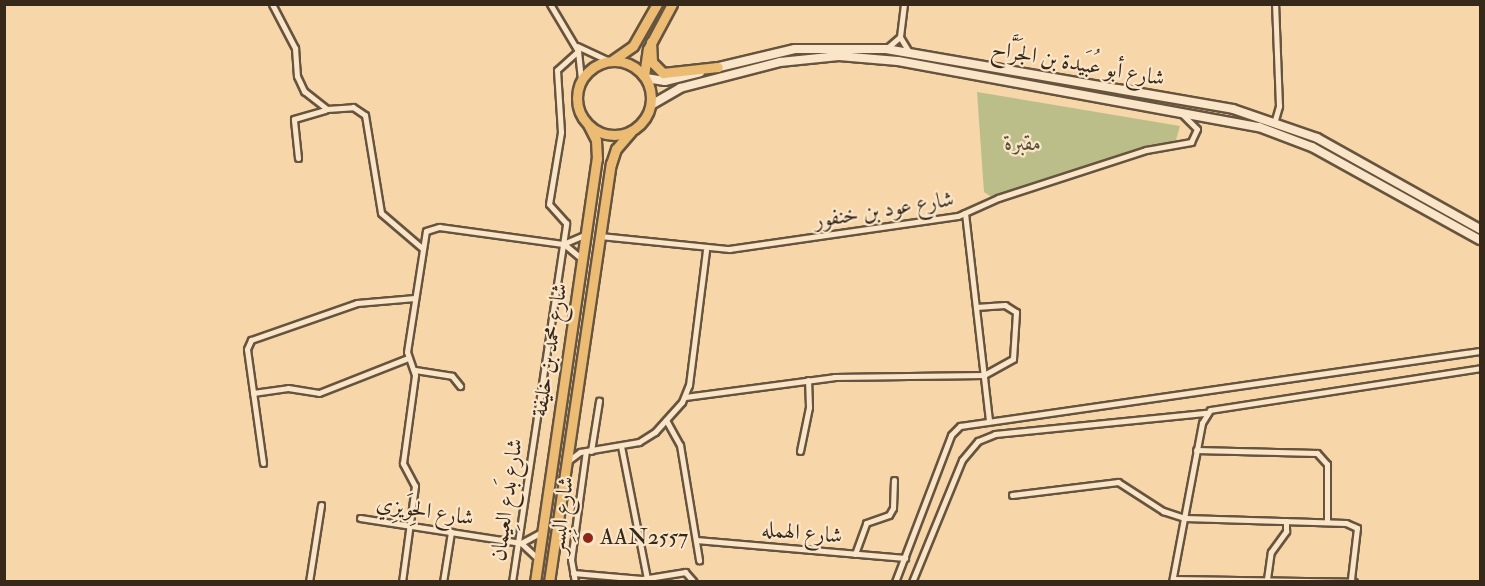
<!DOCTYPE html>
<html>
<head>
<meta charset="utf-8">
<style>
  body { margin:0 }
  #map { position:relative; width:1485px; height:586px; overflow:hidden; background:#f7d7aa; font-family:"IM FELL Double Pica",Amiri,serif }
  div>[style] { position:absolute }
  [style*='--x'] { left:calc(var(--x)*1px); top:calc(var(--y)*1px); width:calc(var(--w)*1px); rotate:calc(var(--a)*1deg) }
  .green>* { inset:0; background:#bcbe89 }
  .roads { filter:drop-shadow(2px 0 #66543e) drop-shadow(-2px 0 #66543e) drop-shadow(0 2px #66543e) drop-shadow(0 -2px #66543e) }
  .street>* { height:5px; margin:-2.5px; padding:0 2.5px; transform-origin:2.5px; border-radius:2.5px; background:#fae5c8 }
  .secondary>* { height:8px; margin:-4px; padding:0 4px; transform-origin:4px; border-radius:4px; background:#fae5c8 }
  .highway>* { height:9px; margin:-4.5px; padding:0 4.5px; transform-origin:4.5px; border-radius:4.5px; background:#ecbc75 }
  .highway>.ring { margin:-4.5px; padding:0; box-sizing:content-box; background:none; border:9px solid #ecbc75; border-radius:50% }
  .dots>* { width:16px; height:16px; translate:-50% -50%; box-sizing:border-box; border:3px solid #fae5c8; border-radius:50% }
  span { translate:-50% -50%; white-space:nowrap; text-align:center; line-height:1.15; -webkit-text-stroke:4.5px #fae5c8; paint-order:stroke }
  .street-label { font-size:22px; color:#36291a }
  .park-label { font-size:22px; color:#584e36; font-style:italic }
  .poi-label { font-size:22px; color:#36291a }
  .left { translate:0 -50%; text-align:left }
  .frame { position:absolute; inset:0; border:6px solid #36291a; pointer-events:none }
</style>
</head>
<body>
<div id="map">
  <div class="green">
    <i style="clip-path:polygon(977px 92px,1180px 126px,1176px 140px,993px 198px,984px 192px)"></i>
  </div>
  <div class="roads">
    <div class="street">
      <i style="--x:272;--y:4;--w:50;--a:62.4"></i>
      <i style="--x:295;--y:48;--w:28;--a:86"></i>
      <i style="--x:297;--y:76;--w:17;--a:65"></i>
      <i style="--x:304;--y:91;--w:29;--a:38"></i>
      <i style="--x:327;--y:109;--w:26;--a:-4"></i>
      <i style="--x:353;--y:107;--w:14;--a:34"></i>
      <i style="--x:365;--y:115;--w:99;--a:80.7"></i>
      <i style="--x:381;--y:213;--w:54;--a:40.5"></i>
      <i style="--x:550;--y:4;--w:55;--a:59.2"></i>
      <i style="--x:578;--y:51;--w:28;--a:84"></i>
      <i style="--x:904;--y:4;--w:33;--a:97"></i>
      <i style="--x:900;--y:37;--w:17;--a:59"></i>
      <i style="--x:577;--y:46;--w:35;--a:25"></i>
      <i style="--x:886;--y:49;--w:18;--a:-41"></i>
      <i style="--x:1275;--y:120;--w:15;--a:-74"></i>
      <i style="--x:1279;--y:106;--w:102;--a:-92.2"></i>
      <i style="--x:298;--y:158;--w:39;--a:-96"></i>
      <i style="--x:294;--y:119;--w:32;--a:-16"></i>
      <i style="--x:965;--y:213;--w:209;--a:83.4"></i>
      <i style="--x:600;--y:236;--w:130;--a:5.8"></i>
      <i style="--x:729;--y:249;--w:231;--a:-8.2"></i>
      <i style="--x:958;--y:216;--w:44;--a:-24.2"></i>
      <i style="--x:998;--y:198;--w:156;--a:-18"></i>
      <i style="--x:1146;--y:150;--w:46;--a:-10.1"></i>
      <i style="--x:1191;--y:142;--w:14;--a:-65"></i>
      <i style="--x:1197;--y:129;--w:23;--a:-135"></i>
      <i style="--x:564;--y:244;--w:23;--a:40"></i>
      <i style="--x:415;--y:370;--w:37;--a:9"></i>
      <i style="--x:452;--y:376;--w:13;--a:51"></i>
      <i style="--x:253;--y:393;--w:35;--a:-8"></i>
      <i style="--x:288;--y:388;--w:31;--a:9"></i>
      <i style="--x:319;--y:393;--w:96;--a:-21.5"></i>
      <i style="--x:685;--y:397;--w:150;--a:-7.6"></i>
      <i style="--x:834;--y:377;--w:150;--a:-0.8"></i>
      <i style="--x:984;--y:375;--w:33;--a:-29"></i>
      <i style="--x:1013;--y:359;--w:47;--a:-86.3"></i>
      <i style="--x:1016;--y:312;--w:13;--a:-148"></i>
      <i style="--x:1005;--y:305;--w:29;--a:176"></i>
      <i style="--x:666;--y:420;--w:29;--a:61"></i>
      <i style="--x:680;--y:445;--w:117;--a:80.6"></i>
      <i style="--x:621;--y:446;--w:136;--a:78.9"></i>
      <i style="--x:1196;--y:450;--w:121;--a:1.4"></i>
      <i style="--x:1317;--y:453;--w:15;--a:48"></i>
      <i style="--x:1327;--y:464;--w:58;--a:90"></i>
      <i style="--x:591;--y:451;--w:51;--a:-80.9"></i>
      <i style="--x:800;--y:451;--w:45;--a:-78.4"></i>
      <i style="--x:809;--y:407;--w:27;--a:-92"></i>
      <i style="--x:568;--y:461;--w:15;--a:-37"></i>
      <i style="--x:580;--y:452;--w:60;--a:-9.6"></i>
      <i style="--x:639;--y:442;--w:19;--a:-32"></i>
      <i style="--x:655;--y:432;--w:40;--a:-48"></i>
      <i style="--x:682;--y:402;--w:18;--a:-68"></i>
      <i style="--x:689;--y:385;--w:136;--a:-82.8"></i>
      <i style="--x:263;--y:463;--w:115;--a:-98"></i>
      <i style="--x:247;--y:349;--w:10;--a:-66"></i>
      <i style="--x:251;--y:340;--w:112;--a:-19.2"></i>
      <i style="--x:357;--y:303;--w:58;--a:-4.9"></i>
      <i style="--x:1012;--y:495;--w:107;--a:-7"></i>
      <i style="--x:1118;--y:482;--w:54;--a:32.8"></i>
      <i style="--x:1163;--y:511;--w:23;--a:18"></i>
      <i style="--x:1185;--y:518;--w:161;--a:1.8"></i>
      <i style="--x:1346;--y:523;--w:12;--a:24"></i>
      <i style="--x:1357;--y:528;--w:51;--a:96.7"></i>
      <i style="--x:360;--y:518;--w:163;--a:8.8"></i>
      <i style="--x:521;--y:543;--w:23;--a:43"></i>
      <i style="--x:696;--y:540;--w:210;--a:4.9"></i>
      <i style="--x:523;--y:542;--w:19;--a:-28"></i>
      <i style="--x:855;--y:554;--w:33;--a:-70"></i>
      <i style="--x:866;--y:523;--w:24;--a:-19"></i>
      <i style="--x:889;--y:515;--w:8;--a:-60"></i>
      <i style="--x:893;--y:508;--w:28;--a:-88"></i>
      <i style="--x:573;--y:573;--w:69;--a:5"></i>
      <i style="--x:642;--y:579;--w:44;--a:-9.2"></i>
      <i style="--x:685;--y:572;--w:13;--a:48"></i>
      <i style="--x:1173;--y:579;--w:181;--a:0.9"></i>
      <i style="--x:1267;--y:579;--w:27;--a:-82"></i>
      <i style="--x:1271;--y:552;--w:26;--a:-54"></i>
      <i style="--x:1286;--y:531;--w:10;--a:-90"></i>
      <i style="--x:309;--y:582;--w:78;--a:-81.1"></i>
      <i style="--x:402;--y:582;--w:97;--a:-82.3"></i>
      <i style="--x:415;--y:486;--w:26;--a:-118"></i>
      <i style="--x:403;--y:463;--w:89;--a:-82.2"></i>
      <i style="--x:415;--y:375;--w:24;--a:-109"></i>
      <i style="--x:407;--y:352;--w:122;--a:-81.1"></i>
      <i style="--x:426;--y:231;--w:14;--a:-17"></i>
      <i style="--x:439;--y:227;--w:125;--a:7.8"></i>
      <i style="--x:563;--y:244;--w:23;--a:-23"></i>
      <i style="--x:443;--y:582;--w:51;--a:-80.9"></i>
      <i style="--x:512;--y:582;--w:363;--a:-81.4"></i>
      <i style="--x:566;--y:223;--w:25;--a:-132"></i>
      <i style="--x:549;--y:204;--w:73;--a:-80.5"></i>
      <i style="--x:561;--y:132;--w:62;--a:-93.7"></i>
      <i style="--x:557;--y:70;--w:28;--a:-42"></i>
      <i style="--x:575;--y:582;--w:22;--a:-100"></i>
      <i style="--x:571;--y:560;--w:110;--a:-82.2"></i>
      <i style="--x:895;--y:582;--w:157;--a:-69.1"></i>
      <i style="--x:951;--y:435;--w:13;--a:-45"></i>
      <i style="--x:960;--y:426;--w:525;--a:-8.21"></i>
      <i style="--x:912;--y:582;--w:132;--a:-67.7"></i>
      <i style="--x:962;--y:460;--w:25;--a:-50"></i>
      <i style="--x:978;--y:441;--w:18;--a:-22"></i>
      <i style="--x:995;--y:434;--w:213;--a:-5.7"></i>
      <i style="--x:1172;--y:582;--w:162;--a:-79.3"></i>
      <i style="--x:1202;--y:423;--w:15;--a:-58"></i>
      <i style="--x:1210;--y:410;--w:273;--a:-8.8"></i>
    </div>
    <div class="secondary">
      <i style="--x:715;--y:68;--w:82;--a:-13.4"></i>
      <i style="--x:795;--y:49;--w:91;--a:0"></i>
      <i style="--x:886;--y:49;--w:352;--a:9.8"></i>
      <i style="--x:1233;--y:109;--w:89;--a:19"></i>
      <i style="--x:1317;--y:138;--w:187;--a:29.2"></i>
      <i style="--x:646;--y:78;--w:19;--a:9"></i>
      <i style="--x:665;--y:81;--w:36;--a:-14"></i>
      <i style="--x:651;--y:105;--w:34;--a:-30"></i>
      <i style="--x:680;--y:88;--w:103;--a:-14.6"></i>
      <i style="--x:780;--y:62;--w:59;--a:-5.8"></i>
      <i style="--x:839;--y:56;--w:59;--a:4.8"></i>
      <i style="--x:898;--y:61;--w:367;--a:10.4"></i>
      <i style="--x:1259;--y:127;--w:57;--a:20.7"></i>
      <i style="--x:1312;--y:147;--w:192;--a:29"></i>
    </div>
    <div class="highway">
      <i style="--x:651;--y:42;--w:20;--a:87"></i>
      <i style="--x:652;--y:62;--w:16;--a:45"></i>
      <i style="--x:663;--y:73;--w:55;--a:-6.2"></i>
      <i style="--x:613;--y:60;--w:24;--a:-35"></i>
      <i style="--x:633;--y:46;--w:48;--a:-60.3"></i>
      <i class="ring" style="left:577px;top:61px;width:65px;height:65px"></i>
      <i style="--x:644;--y:76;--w:27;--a:-82"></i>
      <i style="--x:648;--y:49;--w:51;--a:-61.9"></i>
      <i style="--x:535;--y:582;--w:428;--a:-81.7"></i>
      <i style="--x:597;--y:159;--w:19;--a:-93"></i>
      <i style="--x:596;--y:140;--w:16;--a:-117"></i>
      <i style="--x:549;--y:582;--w:423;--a:-81.6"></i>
      <i style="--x:611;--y:164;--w:16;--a:-72"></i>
      <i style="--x:616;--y:149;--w:23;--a:-49"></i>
    </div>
  </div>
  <div class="dots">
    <i style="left:588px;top:538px;background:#8f2418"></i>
  </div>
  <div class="street-label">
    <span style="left:1078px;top:64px;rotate:10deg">شارع أبو عُبَيدة بن الجَرَّاح</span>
    <span style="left:884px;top:210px;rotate:-9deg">شارع عود بن خنفور</span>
    <span style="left:550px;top:350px;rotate:-81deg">شارع محمد بن خليفة</span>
    <span style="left:507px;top:500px;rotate:-82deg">شارع بَدع العِيمان</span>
    <span style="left:425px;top:511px;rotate:9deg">شارع الحِوَيزِي</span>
    <span style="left:562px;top:515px;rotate:-83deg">شارع البِسِر</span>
    <span style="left:802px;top:533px;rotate:5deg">شارع الهمله</span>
  </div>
  <div class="park-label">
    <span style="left:1023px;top:144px">مقبرة</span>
  </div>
  <div class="poi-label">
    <span class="left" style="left:600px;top:538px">AAN2557</span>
  </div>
  <div class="frame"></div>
</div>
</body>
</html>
